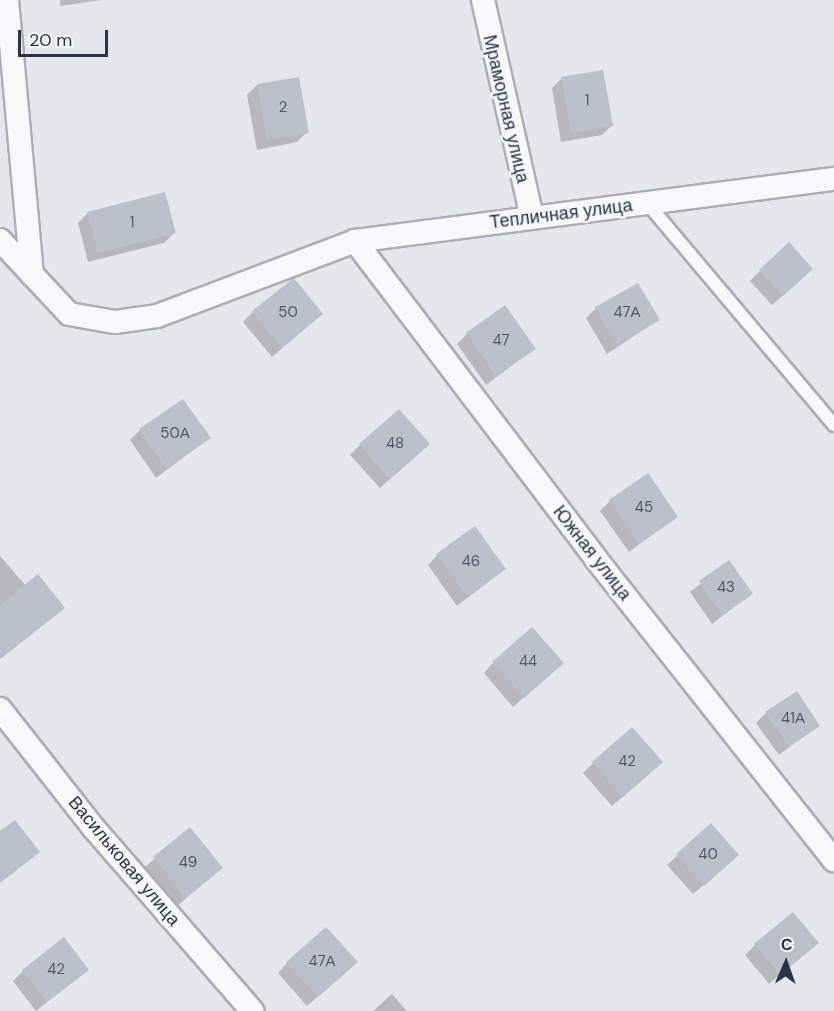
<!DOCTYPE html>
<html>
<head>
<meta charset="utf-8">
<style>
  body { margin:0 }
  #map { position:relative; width:834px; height:1011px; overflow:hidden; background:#e4e7ec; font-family:"DM Sans",sans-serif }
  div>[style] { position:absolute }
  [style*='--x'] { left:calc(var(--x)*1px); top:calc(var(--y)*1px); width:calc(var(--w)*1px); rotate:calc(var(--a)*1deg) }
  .shadow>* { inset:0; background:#0003 }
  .building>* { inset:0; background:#bbc0ca }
  .roads { filter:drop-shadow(2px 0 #a9aeb7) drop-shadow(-2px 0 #a9aeb7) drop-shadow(0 2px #a9aeb7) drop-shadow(0 -2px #a9aeb7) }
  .lane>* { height:12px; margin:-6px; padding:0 6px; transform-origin:6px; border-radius:6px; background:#f7f8fa }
  .street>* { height:22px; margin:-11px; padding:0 11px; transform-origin:11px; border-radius:11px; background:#f7f8fa }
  span { translate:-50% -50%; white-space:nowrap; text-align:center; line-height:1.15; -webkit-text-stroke:5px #f4f6f9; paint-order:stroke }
  .number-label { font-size:15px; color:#4f5766 }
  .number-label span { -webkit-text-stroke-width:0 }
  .street-label { font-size:18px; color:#2b3445 }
  .north { position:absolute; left:756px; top:933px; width:60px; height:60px; -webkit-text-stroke:4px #f4f6f9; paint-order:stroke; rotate:2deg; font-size:16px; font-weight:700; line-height:24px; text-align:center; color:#2b3445 }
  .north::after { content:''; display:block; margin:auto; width:21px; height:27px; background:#2b3445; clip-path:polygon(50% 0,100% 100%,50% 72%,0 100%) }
  .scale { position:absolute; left:18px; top:30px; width:90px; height:27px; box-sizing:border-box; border:3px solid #2b3445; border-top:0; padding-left:8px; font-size:18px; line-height:21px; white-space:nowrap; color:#2b3445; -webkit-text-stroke:4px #f4f6f9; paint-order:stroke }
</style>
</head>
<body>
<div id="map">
  <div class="shadow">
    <i style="clip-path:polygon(60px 0,101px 0,60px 6px)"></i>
    <i style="clip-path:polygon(562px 78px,612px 125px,602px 135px,561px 142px,552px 88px)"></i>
    <i style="clip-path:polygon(298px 79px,307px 132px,297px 142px,257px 150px,247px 95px,257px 85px)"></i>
    <i style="clip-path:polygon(88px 213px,174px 233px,164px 243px,88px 262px,78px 223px)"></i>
    <i style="clip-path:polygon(760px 271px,801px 279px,772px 305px,750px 281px)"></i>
    <i style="clip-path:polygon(596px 308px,658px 320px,607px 354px,586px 318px)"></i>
    <i style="clip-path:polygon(253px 312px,321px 314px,272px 357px,243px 322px)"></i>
    <i style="clip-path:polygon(467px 334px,534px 349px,486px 385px,457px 344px)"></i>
    <i style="clip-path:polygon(140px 430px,209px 438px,156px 478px,130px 440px)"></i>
    <i style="clip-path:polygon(360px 445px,418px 454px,380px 488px,350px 455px)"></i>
    <i style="clip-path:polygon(610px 501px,677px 516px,629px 552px,600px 511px)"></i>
    <i style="clip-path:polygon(437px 555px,504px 569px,457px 606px,428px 565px)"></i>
    <i style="clip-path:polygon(0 556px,53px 617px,0 659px)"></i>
    <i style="clip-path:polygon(729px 562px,751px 594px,712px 624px,690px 592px)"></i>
    <i style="clip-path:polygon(493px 663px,552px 672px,513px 707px,484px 673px)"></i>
    <i style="clip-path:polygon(766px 713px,818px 725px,779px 755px,756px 723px)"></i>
    <i style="clip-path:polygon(593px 763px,651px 772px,612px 806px,583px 773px)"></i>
    <i style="clip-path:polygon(711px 826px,727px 865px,693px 894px,667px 865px)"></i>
    <i style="clip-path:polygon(189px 829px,221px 868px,176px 907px,144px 868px)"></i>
    <i style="clip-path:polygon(817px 943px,769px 984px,745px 955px,755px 945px)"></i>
    <i style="clip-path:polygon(287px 963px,346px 972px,307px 1006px,278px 973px)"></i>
    <i style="clip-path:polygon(87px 970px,36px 1011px,13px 981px,23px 971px)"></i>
    <i style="clip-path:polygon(392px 994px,407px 1011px,373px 1011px)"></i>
  </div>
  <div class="building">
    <i style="clip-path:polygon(603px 70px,613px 126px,571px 133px,561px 77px)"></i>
    <i style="clip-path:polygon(299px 77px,309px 133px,267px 140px,257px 84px)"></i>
    <i style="clip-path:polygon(165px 192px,176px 233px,98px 253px,87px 212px)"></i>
    <i style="clip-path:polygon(789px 242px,813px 269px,783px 296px,759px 270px)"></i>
    <i style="clip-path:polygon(294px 278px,323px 314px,282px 348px,252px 311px)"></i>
    <i style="clip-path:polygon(638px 283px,660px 320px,617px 345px,595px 307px)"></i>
    <i style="clip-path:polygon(505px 305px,536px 349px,496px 376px,466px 333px)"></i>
    <i style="clip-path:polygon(183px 399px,211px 438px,166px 469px,139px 429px)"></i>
    <i style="clip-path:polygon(399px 409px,430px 444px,390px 479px,359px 444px)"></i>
    <i style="clip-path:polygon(648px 473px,678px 517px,639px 544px,609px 500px)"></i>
    <i style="clip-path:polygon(475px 526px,506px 569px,468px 597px,436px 554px)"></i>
    <i style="clip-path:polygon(729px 560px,753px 594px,722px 615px,699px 581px)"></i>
    <i style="clip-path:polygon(38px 574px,65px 608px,0 659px,0 605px)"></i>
    <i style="clip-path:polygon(532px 627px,564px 663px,524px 698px,492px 662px)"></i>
    <i style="clip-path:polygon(797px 691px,820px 726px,789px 747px,765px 712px)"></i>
    <i style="clip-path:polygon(632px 727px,663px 762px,623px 797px,592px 762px)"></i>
    <i style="clip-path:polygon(15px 820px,40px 852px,0 883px,0 831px)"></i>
    <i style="clip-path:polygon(711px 823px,739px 855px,704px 886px,676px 854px)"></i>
    <i style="clip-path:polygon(190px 827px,223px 868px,186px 898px,153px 857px)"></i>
    <i style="clip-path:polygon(793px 912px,819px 943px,780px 975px,754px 944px)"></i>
    <i style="clip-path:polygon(326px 927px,358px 962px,318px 997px,286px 962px)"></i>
    <i style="clip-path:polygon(64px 937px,89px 970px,47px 1002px,22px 970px)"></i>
  </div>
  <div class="roads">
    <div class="lane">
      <i style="--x:647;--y:203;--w:290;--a:49.9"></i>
    </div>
    <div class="street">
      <i style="--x:7;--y:0;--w:276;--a:84.8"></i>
      <i style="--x:483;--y:0;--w:223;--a:77.3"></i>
      <i style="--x:0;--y:240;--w:101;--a:47"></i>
      <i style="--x:69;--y:314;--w:47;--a:9.9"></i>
      <i style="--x:115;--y:322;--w:42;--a:-8.1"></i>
      <i style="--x:157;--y:316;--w:212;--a:-20.7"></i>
      <i style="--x:355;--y:241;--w:483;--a:-7.4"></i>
      <i style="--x:355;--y:241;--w:399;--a:52.8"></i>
      <i style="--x:596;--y:559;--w:384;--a:51.7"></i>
      <i style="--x:0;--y:709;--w:149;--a:51.8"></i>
      <i style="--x:92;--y:826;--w:245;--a:49.1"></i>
    </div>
  </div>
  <div class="number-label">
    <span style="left:587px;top:101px">1</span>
    <span style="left:283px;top:108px">2</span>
    <span style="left:132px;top:223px">1</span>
    <span style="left:288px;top:313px">50</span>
    <span style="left:627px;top:313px">47А</span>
    <span style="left:501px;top:341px">47</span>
    <span style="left:175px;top:434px">50А</span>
    <span style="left:395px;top:444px">48</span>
    <span style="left:644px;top:508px">45</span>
    <span style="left:471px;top:562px">46</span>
    <span style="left:726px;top:588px">43</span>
    <span style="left:528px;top:662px">44</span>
    <span style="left:793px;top:719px">41А</span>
    <span style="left:627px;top:762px">42</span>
    <span style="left:708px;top:855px">40</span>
    <span style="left:188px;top:863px">49</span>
    <span style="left:322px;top:962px">47А</span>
    <span style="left:56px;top:970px">42</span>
  </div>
  <div class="street-label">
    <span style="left:506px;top:109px;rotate:77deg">Мраморная улица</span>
    <span style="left:561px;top:214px;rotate:-7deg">Тепличная улица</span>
    <span style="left:592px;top:553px;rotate:52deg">Южная улица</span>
    <span style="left:124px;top:861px;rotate:50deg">Васильковая улица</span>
  </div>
  <div class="north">С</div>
  <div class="scale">20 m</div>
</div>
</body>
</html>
